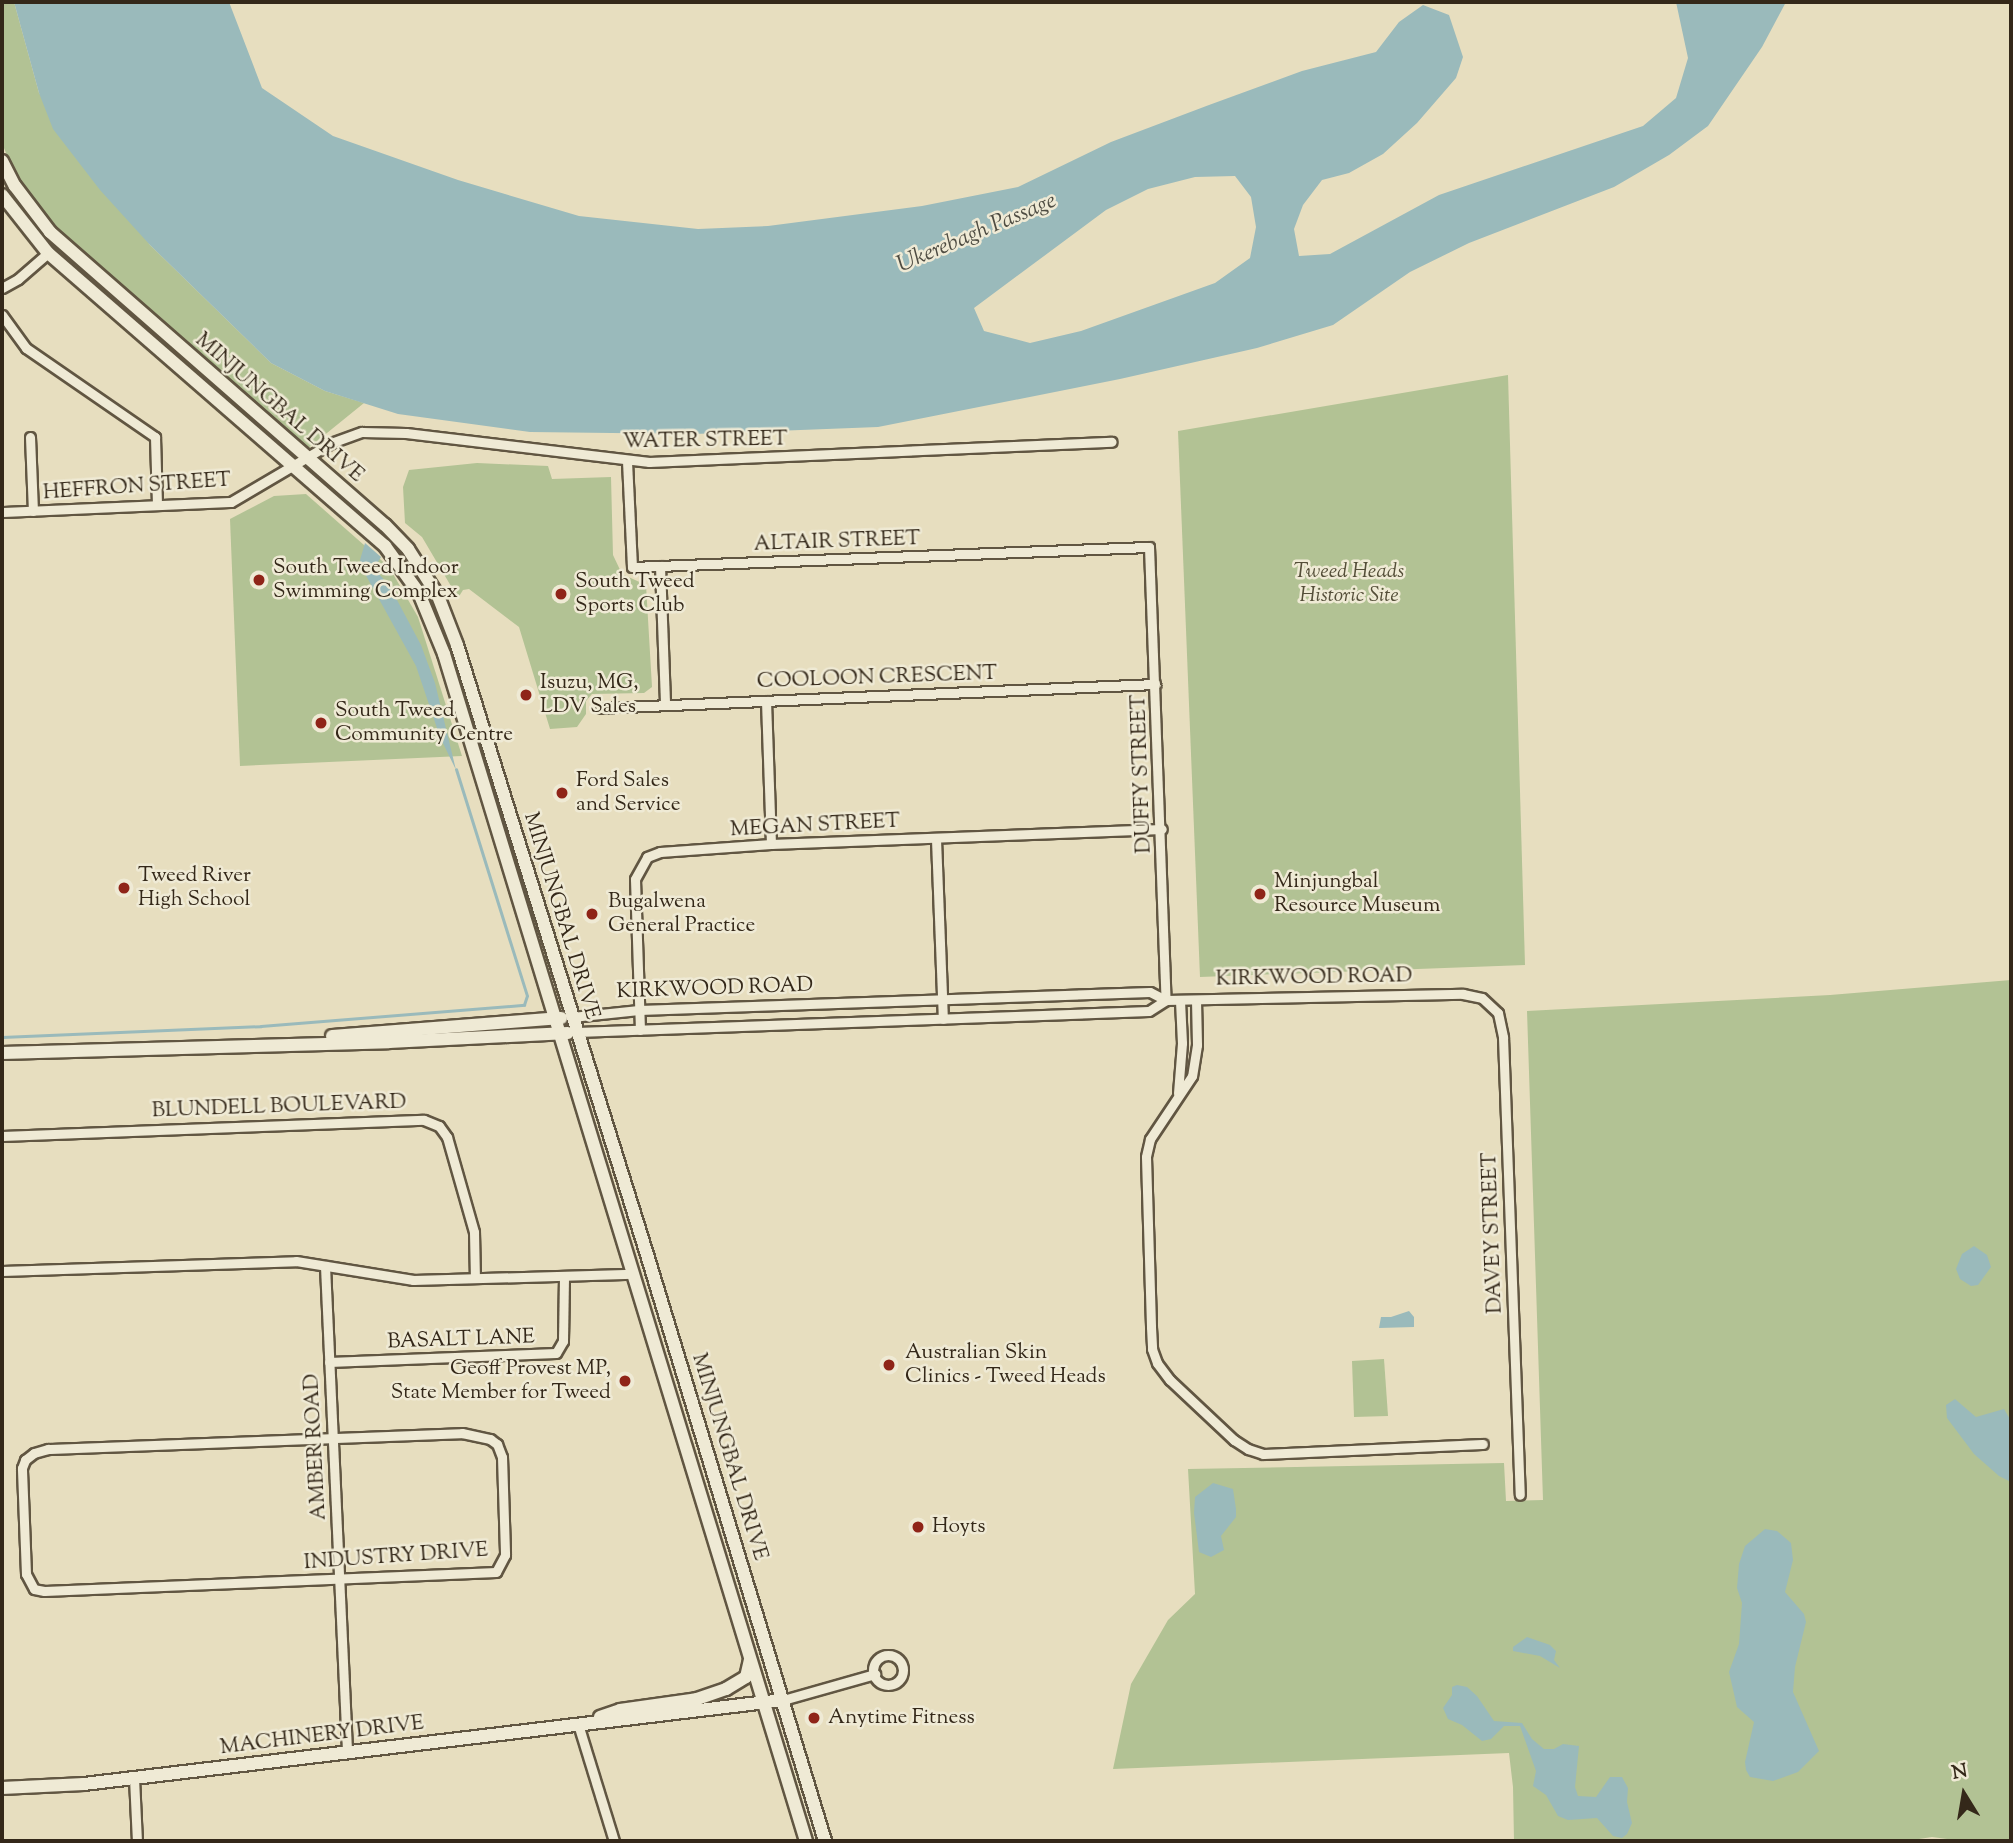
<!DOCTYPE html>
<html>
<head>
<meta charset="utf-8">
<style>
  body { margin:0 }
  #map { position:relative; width:2013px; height:1843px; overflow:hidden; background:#e7debf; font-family:"Sorts Mill Goudy",serif }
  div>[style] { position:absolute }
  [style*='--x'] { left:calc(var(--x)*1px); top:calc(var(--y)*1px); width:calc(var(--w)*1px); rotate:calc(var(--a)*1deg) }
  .green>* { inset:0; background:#b2c294 }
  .water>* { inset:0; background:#9ababb }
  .stream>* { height:2.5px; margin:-1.25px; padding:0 1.25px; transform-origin:1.25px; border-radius:1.25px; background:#9ababb }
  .roads { filter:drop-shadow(2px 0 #615642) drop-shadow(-2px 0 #615642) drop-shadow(0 2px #615642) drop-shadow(0 -2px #615642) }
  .street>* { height:9px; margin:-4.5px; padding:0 4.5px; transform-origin:4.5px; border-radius:4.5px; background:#efead5 }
  .street>.ring { margin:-4.5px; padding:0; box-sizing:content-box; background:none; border:9px solid #efead5; border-radius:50% }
  .secondary>* { height:12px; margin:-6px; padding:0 6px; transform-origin:6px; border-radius:6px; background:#efead5 }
  .dots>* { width:19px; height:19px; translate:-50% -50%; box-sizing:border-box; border:4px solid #efead5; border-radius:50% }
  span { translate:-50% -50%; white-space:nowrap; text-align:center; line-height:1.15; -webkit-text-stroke:5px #efead5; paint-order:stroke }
  .street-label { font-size:21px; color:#342819 }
  .poi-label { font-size:21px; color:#342819 }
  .left { translate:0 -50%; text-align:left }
  .right { translate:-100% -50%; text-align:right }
  .park-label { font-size:21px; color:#544e38; font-style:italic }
  .water-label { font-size:23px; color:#4e4c42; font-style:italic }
  .frame { position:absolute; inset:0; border:4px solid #342819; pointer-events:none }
  .north { position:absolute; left:1929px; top:1759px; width:70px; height:70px; -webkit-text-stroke:5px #efead5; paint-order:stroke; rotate:349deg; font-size:19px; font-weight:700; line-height:28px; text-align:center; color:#342819 }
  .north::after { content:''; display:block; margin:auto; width:24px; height:32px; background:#342819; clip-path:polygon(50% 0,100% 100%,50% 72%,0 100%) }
</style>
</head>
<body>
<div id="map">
  <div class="green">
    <i style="clip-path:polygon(2px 2px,14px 2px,39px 93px,150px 245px,271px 363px,325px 391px,364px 403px,306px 450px,57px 230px,16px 178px,2px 143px)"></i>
    <i style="clip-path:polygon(1508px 375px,1525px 965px,1200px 977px,1178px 431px)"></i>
    <i style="clip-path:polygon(477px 463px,548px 466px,552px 479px,611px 477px,613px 555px,622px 574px,646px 585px,652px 687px,644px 693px,592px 694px,586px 701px,586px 714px,577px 727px,550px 729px,519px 627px,469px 589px,463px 590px,458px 598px,422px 537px,405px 523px,403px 487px,409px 470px)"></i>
    <i style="clip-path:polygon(306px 494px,389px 567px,418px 617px,462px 756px,240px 766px,230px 519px,274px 496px)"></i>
    <i style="clip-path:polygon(2011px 980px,2011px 1841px,1962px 1841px,1932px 1837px,1906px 1841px,1514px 1841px,1513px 1787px,1509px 1753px,1113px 1769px,1131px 1684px,1168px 1620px,1195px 1594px,1188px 1469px,1504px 1463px,1506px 1501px,1543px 1500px,1527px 1011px,1830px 995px)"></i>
    <i style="clip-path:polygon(1384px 1359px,1388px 1416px,1354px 1417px,1352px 1361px)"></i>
  </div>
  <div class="water">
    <i style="clip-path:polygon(evenodd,14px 2px,229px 2px,262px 88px,333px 136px,458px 180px,579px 216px,698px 229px,768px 226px,922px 206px,1018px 187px,1111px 142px,1209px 105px,1302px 71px,1376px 52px,1399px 22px,1423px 5px,1449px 15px,1463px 57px,1456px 78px,1417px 123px,1383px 154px,1349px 173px,1322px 180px,1303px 205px,1294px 229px,1299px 256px,1330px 254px,1439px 195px,1643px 126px,1676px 98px,1688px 58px,1676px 2px,1786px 2px,1762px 47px,1708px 126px,1669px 155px,1614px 187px,1469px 243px,1410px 272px,1333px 325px,1257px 348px,1120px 379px,878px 427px,694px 434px,530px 432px,398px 414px,325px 391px,271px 363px,150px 245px,100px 190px,53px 129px,39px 93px,14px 2px,1235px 176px,1251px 197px,1256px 227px,1250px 258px,1215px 283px,1081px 331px,1030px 343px,984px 331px,974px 308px,1106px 210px,1148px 189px,1195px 177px,1235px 176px)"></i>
    <i style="clip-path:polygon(365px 543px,381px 557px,376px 565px,378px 573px,389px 585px,421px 645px,435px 683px,456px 770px,440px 737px,416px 666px,364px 572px,360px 560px)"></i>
    <i style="clip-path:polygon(1974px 1246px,1987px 1255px,1991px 1267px,1978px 1285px,1971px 1286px,1960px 1279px,1956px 1269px,1962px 1254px)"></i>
    <i style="clip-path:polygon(1409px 1311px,1414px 1317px,1414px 1327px,1379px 1328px,1381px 1317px,1391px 1317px)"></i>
    <i style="clip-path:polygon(1955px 1399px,1976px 1417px,2004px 1409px,2011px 1421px,2011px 1482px,1999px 1476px,1974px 1454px,1947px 1418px,1946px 1405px)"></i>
    <i style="clip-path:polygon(1213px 1483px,1233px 1489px,1236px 1509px,1236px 1517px,1221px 1536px,1224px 1550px,1211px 1557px,1199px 1552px,1194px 1513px,1195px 1497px)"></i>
    <i style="clip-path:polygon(1765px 1529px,1777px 1531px,1791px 1543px,1793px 1560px,1785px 1592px,1804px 1614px,1806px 1622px,1795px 1667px,1793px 1692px,1819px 1751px,1798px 1772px,1773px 1781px,1750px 1777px,1746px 1770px,1745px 1762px,1754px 1722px,1737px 1707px,1729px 1672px,1739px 1644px,1742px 1603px,1737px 1588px,1739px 1564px,1745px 1546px)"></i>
    <i style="clip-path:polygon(1527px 1637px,1550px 1645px,1556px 1651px,1554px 1660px,1560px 1668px,1540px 1656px,1513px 1651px,1513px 1647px)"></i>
    <i style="clip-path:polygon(1457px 1685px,1467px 1687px,1477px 1696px,1494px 1721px,1522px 1723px,1532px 1739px,1544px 1749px,1554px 1749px,1563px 1744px,1579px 1746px,1575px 1787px,1578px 1796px,1596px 1797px,1610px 1777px,1622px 1777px,1628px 1788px,1627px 1802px,1632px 1823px,1627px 1834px,1622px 1838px,1613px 1836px,1597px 1818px,1568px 1820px,1558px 1816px,1546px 1795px,1533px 1786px,1536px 1771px,1520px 1726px,1504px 1726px,1491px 1739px,1482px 1741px,1462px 1725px,1448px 1719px,1443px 1708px,1452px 1695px,1452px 1687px)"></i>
  </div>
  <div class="stream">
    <i style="--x:2;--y:1037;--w:259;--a:-2.4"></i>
    <i style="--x:261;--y:1026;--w:264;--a:-4.6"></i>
    <i style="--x:524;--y:1005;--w:9;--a:-72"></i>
    <i style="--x:527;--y:996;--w:237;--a:-107.4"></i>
  </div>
  <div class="roads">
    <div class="street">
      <i style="--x:2;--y:288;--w:18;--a:-29"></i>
      <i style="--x:18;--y:279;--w:40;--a:-41"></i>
      <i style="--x:2;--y:315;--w:41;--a:54"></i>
      <i style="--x:26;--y:348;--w:157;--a:34.6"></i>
      <i style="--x:155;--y:437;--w:68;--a:88.3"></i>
      <i style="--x:30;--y:437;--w:74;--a:87.7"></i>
      <i style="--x:627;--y:461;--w:106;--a:87.3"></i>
      <i style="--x:632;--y:567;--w:517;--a:-2.22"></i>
      <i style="--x:1149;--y:547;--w:453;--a:87.9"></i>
      <i style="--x:2;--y:512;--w:229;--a:-2.5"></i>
      <i style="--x:231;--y:502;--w:116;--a:-30.5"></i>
      <i style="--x:331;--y:443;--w:33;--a:-20"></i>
      <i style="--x:362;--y:432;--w:44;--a:1.3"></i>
      <i style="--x:406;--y:433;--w:245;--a:6.8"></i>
      <i style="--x:649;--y:462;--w:463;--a:-2.5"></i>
      <i style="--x:660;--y:566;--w:138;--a:87.9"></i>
      <i style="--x:766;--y:701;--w:143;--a:88"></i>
      <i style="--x:601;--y:708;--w:555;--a:-2.48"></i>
      <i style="--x:936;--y:839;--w:180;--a:87.8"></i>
      <i style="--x:1196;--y:1000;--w:45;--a:88.7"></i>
      <i style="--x:1197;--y:1045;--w:31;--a:99"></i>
      <i style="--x:1192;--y:1076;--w:76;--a:123.7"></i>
      <i style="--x:1150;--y:1139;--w:18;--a:103"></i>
      <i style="--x:1146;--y:1157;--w:170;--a:88.3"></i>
      <i style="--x:1151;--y:1327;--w:22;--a:87"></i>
      <i style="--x:1152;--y:1349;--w:15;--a:70"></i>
      <i style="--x:1157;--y:1363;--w:21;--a:53"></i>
      <i style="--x:1170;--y:1380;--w:88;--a:43.2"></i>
      <i style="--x:1234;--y:1440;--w:17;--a:33"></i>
      <i style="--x:1248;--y:1449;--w:16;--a:18"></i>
      <i style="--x:1263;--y:1454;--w:220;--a:-2.6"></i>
      <i style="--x:572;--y:1017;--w:67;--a:-6"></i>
      <i style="--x:639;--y:1010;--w:511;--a:-2.02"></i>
      <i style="--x:1150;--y:992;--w:18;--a:27"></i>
      <i style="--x:1166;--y:1000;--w:297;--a:-1.2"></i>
      <i style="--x:1463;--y:994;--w:19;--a:12"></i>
      <i style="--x:1482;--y:998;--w:22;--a:43"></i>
      <i style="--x:1498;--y:1013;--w:25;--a:78"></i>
      <i style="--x:1503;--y:1037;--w:458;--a:87.9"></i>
      <i style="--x:640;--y:1030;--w:151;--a:-91.9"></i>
      <i style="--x:635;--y:879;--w:25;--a:-61"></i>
      <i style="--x:647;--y:857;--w:14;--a:-21"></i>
      <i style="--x:660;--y:852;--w:111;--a:-4.1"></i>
      <i style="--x:771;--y:844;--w:391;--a:-2.2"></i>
      <i style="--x:577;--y:1032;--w:572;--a:-2.1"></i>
      <i style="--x:1149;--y:1011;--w:20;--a:-33"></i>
      <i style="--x:1178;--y:1093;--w:50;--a:-85.4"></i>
      <i style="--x:1182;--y:1043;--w:43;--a:-92.7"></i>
      <i style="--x:2;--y:1136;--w:422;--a:-2.2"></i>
      <i style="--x:424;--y:1120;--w:16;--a:22"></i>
      <i style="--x:439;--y:1126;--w:14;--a:54"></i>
      <i style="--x:447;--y:1137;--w:99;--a:74.1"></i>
      <i style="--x:474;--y:1232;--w:46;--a:88.8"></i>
      <i style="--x:325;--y:1266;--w:486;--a:87.4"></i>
      <i style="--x:2;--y:1271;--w:294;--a:-1.9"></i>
      <i style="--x:296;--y:1261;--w:119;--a:9.2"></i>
      <i style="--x:413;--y:1280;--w:220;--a:-1.6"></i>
      <i style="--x:329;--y:1362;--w:227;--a:-2.3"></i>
      <i style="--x:556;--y:1353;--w:14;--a:-60"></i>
      <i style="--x:563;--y:1341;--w:65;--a:-89.1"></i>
      <i style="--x:462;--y:1433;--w:29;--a:12"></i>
      <i style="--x:490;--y:1439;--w:9;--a:36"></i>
      <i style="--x:497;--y:1444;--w:14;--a:69"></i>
      <i style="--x:502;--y:1457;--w:98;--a:88.2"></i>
      <i style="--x:505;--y:1555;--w:19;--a:118"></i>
      <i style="--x:496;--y:1572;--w:452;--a:177.6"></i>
      <i style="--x:44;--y:1591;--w:10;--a:-169"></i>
      <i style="--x:34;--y:1589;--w:17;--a:-118"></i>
      <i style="--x:26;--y:1574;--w:106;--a:-92.2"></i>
      <i style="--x:22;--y:1468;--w:9;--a:-69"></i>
      <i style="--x:25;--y:1460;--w:11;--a:-38"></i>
      <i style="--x:34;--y:1453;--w:15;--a:-16"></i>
      <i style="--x:48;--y:1449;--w:414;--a:-2.2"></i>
      <i class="ring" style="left:873px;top:1655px;width:21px;height:21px"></i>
      <i style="--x:783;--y:1700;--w:96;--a:-15.8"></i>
      <i style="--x:578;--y:1724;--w:122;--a:72.9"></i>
      <i style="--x:134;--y:1778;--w:63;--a:87.3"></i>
    </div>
    <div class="secondary">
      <i style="--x:2;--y:161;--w:28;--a:63"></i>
      <i style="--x:15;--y:186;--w:58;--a:52.7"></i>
      <i style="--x:50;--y:232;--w:445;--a:41.2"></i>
      <i style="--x:385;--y:525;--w:33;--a:46"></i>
      <i style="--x:408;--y:549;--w:56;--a:57.4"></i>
      <i style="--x:438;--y:596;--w:53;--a:68.8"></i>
      <i style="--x:457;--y:645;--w:642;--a:72.69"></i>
      <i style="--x:648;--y:1258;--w:609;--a:73.11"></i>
      <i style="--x:2;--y:195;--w:74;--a:51.6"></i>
      <i style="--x:48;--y:253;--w:447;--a:41"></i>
      <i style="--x:385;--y:546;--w:58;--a:54.1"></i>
      <i style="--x:419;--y:593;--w:66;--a:67.7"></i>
      <i style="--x:444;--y:654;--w:1241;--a:73.04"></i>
      <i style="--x:332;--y:1036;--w:230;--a:-4.5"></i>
      <i style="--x:2;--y:1053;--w:387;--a:-1.6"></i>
      <i style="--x:389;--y:1042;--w:179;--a:-2.9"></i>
      <i style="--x:600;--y:1717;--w:21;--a:-19"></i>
      <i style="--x:620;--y:1710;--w:78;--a:-8.1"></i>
      <i style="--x:697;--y:1699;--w:31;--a:-19"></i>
      <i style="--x:726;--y:1689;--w:23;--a:-31"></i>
      <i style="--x:746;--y:1677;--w:17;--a:-77"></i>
      <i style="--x:2;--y:1788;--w:82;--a:-2.8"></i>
      <i style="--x:84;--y:1784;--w:704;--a:-6.85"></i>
    </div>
  </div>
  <div class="dots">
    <i style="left:259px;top:580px;background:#8f2418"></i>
    <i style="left:561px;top:594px;background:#8f2418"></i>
    <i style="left:526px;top:695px;background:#8f2418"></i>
    <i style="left:321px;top:723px;background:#8f2418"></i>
    <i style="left:562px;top:793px;background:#8f2418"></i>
    <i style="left:124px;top:888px;background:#8f2418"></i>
    <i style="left:1260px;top:894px;background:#8f2418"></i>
    <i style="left:592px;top:914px;background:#8f2418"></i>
    <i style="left:889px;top:1365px;background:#8f2418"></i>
    <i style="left:625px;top:1381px;background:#8f2418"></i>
    <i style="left:918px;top:1527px;background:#8f2418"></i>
    <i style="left:814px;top:1718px;background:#8f2418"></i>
  </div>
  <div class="street-label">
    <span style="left:279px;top:408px;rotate:41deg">MINJUNGBAL DRIVE</span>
    <span style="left:705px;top:441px;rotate:-1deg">WATER STREET</span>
    <span style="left:137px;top:487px;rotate:-4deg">HEFFRON STREET</span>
    <span style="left:837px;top:542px;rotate:-2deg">ALTAIR STREET</span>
    <span style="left:877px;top:678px;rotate:-2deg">COOLOON CRESCENT</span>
    <span style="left:1142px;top:774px;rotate:-92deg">DUFFY STREET</span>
    <span style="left:815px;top:826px;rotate:-3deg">MEGAN STREET</span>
    <span style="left:561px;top:916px;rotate:73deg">MINJUNGBAL DRIVE</span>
    <span style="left:1314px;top:978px;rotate:-1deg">KIRKWOOD ROAD</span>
    <span style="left:715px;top:989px;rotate:-2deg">KIRKWOOD ROAD</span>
    <span style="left:279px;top:1107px;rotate:-2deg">BLUNDELL BOULEVARD</span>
    <span style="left:1493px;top:1233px;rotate:-92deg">DAVEY STREET</span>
    <span style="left:461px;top:1340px;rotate:-2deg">BASALT LANE</span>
    <span style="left:316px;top:1447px;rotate:-93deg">AMBER ROAD</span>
    <span style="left:729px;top:1457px;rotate:73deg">MINJUNGBAL DRIVE</span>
    <span style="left:396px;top:1557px;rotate:-4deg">INDUSTRY DRIVE</span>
    <span style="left:322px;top:1736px;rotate:-7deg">MACHINERY DRIVE</span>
  </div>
  <div class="poi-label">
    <span class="left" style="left:273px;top:580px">South Tweed Indoor<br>Swimming Complex</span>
    <span class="left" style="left:575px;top:594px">South Tweed<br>Sports Club</span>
    <span class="left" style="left:540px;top:695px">Isuzu, MG,<br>LDV Sales</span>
    <span class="left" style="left:335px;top:723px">South Tweed<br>Community Centre</span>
    <span class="left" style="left:576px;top:793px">Ford Sales<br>and Service</span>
    <span class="left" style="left:138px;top:888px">Tweed River<br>High School</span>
    <span class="left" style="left:1274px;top:894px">Minjungbal<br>Resource Museum</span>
    <span class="left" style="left:608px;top:914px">Bugalwena<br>General Practice</span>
    <span class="left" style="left:905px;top:1365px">Australian Skin<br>Clinics - Tweed Heads</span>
    <span class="right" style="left:611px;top:1381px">Geoff Provest MP,<br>State Member for Tweed</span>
    <span class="left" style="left:932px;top:1527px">Hoyts</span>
    <span class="left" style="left:828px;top:1718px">Anytime Fitness</span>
  </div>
  <div class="park-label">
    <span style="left:1349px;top:584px">Tweed Heads<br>Historic Site</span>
  </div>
  <div class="water-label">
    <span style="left:977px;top:234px;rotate:-23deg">Ukerebagh Passage</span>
  </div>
  <div class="frame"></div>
  <div class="north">N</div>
</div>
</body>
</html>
